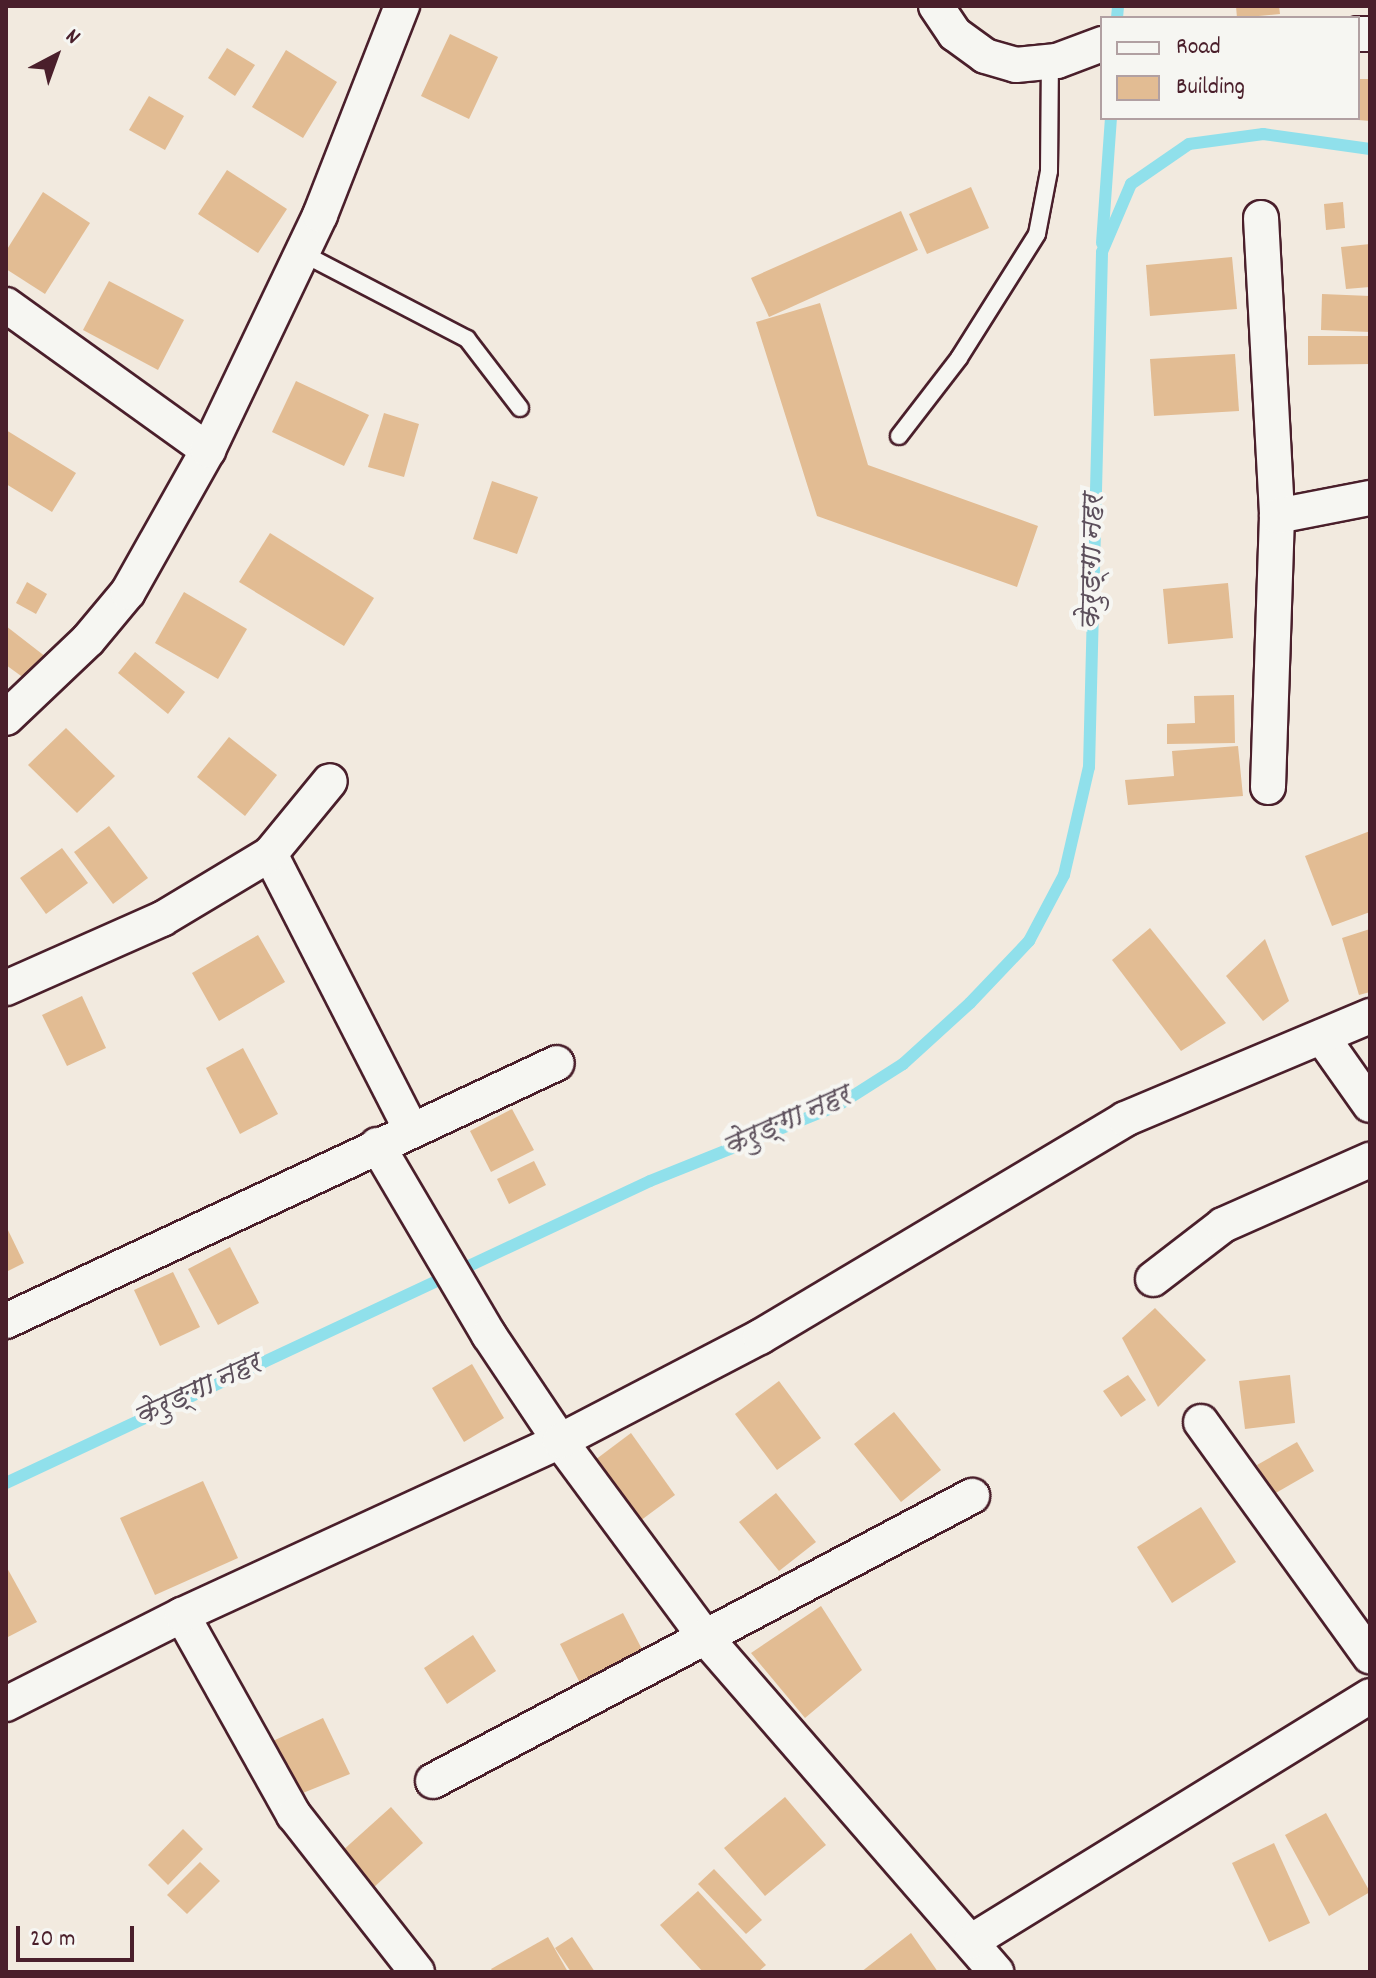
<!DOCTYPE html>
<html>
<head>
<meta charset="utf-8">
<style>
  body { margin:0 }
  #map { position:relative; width:1376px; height:1978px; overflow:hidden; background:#f2eadf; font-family:Dekko,"Playpen Sans Deva",sans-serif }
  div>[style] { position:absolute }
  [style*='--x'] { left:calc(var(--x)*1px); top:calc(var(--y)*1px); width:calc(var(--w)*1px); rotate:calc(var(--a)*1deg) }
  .stream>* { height:12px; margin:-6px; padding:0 6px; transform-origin:6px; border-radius:6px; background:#90e0eb }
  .building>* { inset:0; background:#e2bc93 }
  .roads { filter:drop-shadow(2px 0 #4a1f2b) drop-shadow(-2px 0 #4a1f2b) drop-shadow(0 2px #4a1f2b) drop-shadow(0 -2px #4a1f2b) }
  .lane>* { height:16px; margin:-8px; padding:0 8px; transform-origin:8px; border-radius:8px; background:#f6f6f2 }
  .street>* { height:34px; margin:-17px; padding:0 17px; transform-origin:17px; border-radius:17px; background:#f6f6f2 }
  span { translate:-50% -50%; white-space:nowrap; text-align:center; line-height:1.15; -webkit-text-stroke:8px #f6f6f2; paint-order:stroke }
  .water-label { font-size:28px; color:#5c4f5b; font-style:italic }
  .frame { position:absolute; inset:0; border:8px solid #4a1f2b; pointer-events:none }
  .legend { position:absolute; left:1100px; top:16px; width:260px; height:104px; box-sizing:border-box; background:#f6f6f2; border:2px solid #b1a0a2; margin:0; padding:10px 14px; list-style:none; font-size:24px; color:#4a1f2b }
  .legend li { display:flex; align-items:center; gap:16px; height:40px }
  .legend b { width:40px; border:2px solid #b1a0a2 }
  .north { position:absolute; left:16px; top:16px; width:80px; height:80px; -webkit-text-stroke:6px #f6f6f2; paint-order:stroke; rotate:41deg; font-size:22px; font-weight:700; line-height:32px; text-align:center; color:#4a1f2b }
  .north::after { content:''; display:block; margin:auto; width:28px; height:36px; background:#4a1f2b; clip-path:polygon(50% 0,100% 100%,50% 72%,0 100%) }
  .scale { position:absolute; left:16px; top:1926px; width:118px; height:36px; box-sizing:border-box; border:4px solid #4a1f2b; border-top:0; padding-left:10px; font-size:24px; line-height:28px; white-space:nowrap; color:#4a1f2b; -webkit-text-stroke:6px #f6f6f2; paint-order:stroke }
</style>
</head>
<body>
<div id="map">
  <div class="stream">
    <i style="--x:1117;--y:18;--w:12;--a:-85"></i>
    <i style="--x:1102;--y:243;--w:125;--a:-85.9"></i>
    <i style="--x:6;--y:1483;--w:711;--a:-25.12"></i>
    <i style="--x:650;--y:1181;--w:201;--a:-21.9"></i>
    <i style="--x:837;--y:1106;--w:78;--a:-32.5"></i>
    <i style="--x:903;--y:1064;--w:91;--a:-42.3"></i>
    <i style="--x:970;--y:1003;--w:86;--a:-46.4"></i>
    <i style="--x:1029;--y:941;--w:75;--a:-62.1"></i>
    <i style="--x:1064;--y:875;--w:111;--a:-77"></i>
    <i style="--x:1089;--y:767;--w:515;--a:-88.55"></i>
    <i style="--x:1102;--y:252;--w:74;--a:-66.9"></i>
    <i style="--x:1131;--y:184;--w:70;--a:-34.6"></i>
    <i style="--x:1189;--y:144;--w:75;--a:-7.7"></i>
    <i style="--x:1263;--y:134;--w:108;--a:8"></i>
  </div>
  <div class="building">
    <i style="clip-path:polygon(1236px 6px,1279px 6px,1280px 14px,1237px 18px)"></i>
    <i style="clip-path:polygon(450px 34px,498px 57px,469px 119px,421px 96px)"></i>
    <i style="clip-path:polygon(227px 48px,255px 65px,235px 96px,208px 78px)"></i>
    <i style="clip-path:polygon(286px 50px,337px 82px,303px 138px,252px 107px)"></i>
    <i style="clip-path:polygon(1358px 79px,1370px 79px,1370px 121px,1358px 120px)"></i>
    <i style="clip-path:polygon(149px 96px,184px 116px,165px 150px,129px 130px)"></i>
    <i style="clip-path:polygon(227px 170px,287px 209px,258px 253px,198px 214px)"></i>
    <i style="clip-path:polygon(971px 187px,989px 228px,927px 254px,909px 214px)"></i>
    <i style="clip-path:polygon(43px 192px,90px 223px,45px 294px,6px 269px,6px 251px)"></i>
    <i style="clip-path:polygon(1343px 202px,1345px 228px,1326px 230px,1324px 204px)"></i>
    <i style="clip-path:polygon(901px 211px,918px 250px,769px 317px,751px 278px)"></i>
    <i style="clip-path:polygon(1370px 244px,1370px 287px,1346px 289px,1341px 247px)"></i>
    <i style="clip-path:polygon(1232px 257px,1237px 309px,1150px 316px,1146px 265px)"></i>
    <i style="clip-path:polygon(109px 281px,184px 320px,158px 370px,83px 330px)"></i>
    <i style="clip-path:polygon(1322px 294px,1370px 296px,1370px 332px,1321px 330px)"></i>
    <i style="clip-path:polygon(820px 303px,868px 465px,1038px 526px,1017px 587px,817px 516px,756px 322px)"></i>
    <i style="clip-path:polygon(1308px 336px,1370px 336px,1370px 364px,1308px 365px)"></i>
    <i style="clip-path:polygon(1235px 354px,1239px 411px,1154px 416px,1150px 359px)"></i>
    <i style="clip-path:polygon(296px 381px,369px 415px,344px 466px,272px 432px)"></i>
    <i style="clip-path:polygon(384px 413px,419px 424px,404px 477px,368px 467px)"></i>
    <i style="clip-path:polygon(6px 430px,76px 473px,52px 512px,6px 484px)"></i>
    <i style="clip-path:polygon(492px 481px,538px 497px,517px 554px,473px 539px)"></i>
    <i style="clip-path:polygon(270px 533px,374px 598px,344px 646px,239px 582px)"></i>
    <i style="clip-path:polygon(27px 582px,47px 594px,36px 614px,16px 603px)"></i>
    <i style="clip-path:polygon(1228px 583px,1233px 638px,1168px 644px,1163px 589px)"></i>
    <i style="clip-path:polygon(184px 592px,247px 629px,218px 679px,155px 643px)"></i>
    <i style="clip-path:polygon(6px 626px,46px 657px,28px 681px,6px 665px)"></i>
    <i style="clip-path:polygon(135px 652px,185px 692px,168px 714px,118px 673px)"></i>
    <i style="clip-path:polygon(1234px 695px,1235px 743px,1167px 744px,1167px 724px,1195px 723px,1194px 696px)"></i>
    <i style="clip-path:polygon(66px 728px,115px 776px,77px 813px,28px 765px)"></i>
    <i style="clip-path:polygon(229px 737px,277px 775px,245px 816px,197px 777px)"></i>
    <i style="clip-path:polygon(1238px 746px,1243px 796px,1128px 805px,1125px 780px,1174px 776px,1172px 751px)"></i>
    <i style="clip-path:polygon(109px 826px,148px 878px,113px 904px,74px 852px)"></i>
    <i style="clip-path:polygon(1370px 831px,1370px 912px,1332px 926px,1305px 856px)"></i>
    <i style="clip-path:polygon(62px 848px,88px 883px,46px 914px,20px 878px)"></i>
    <i style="clip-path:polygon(1150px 928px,1226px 1023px,1181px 1051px,1112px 960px)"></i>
    <i style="clip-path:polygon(1370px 929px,1370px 992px,1359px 995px,1342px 938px)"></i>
    <i style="clip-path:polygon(258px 935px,285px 982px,219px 1021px,192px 973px)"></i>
    <i style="clip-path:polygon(1265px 939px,1289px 1001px,1263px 1021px,1226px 976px)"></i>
    <i style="clip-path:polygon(82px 996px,106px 1048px,67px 1066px,42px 1015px)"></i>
    <i style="clip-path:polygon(243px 1048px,278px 1114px,240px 1134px,206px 1068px)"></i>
    <i style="clip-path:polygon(512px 1109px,534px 1150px,491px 1172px,470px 1131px)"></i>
    <i style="clip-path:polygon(534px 1161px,546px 1185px,509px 1204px,497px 1179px)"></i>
    <i style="clip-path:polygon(6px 1226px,24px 1263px,6px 1272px)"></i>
    <i style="clip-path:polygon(230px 1247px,259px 1303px,218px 1325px,188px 1269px)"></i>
    <i style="clip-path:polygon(173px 1272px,200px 1327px,160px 1346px,134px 1290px)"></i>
    <i style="clip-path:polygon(1155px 1308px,1206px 1360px,1158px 1407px,1122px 1338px)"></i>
    <i style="clip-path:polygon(472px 1364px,504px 1418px,464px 1442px,432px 1388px)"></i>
    <i style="clip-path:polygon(1128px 1375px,1146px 1400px,1121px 1417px,1103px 1391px)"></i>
    <i style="clip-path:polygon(1290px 1375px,1295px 1423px,1245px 1429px,1239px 1381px)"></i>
    <i style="clip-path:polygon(779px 1381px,821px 1438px,777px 1470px,735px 1414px)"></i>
    <i style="clip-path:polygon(894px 1412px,941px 1470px,901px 1502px,854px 1444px)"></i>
    <i style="clip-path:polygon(631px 1433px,675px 1495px,640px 1521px,595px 1460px)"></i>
    <i style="clip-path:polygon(1297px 1442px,1314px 1471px,1274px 1494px,1257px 1465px)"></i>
    <i style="clip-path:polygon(203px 1481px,238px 1558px,155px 1595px,120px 1518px)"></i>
    <i style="clip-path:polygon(776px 1493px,816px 1542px,779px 1571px,739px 1522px)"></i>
    <i style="clip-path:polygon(1201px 1507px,1236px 1562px,1172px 1603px,1137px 1547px)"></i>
    <i style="clip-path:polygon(6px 1566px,37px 1622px,6px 1638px)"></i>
    <i style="clip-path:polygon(821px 1606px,862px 1670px,805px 1718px,751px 1653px)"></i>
    <i style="clip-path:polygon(623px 1613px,644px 1653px,581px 1685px,560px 1644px)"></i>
    <i style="clip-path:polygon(473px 1635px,496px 1671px,447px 1704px,424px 1668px)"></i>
    <i style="clip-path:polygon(323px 1718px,350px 1774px,293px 1797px,262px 1746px)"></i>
    <i style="clip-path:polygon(785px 1797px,826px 1845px,765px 1896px,724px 1848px)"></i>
    <i style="clip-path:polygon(391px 1807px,423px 1843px,373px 1888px,341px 1852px)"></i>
    <i style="clip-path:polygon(1326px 1813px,1370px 1892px,1329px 1916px,1285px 1835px)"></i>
    <i style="clip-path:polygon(183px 1829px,203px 1849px,168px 1885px,148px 1865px)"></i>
    <i style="clip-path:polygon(1274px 1843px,1310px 1923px,1269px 1942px,1232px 1863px)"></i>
    <i style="clip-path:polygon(200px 1862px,220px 1881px,187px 1914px,167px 1895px)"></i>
    <i style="clip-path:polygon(714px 1869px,762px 1920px,746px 1934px,698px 1884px)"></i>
    <i style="clip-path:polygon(698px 1891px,766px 1965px,758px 1972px,703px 1972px,660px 1925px)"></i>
    <i style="clip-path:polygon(911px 1933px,938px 1972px,861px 1972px)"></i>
    <i style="clip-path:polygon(548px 1937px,568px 1972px,493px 1972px,491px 1969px)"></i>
    <i style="clip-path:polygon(572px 1937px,595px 1972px,571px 1972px,555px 1948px)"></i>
  </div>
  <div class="roads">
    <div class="lane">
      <i style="--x:302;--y:253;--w:186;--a:27.5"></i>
      <i style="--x:467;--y:339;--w:87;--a:52.5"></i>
      <i style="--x:899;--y:436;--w:98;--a:-52.4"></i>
      <i style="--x:959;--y:358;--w:146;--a:-57.8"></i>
      <i style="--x:1037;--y:234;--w:64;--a:-79.2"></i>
      <i style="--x:1049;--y:171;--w:109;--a:-89.5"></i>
    </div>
    <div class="street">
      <i style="--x:936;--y:6;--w:34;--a:56"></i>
      <i style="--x:955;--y:34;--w:37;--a:36"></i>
      <i style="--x:985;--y:56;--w:32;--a:16"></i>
      <i style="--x:1016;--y:65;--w:41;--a:-5.6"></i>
      <i style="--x:1057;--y:61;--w:48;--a:-20.7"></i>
      <i style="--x:1358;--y:34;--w:12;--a:0"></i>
      <i style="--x:1261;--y:218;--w:298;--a:86.9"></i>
      <i style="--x:6;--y:305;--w:249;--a:35.7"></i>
      <i style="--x:6;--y:718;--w:113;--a:-43.6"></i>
      <i style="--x:88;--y:640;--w:62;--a:-50.2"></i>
      <i style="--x:128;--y:592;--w:163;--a:-60.6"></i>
      <i style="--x:208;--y:450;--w:260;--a:-64.5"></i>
      <i style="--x:320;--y:215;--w:225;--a:-68.6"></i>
      <i style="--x:1268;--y:787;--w:271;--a:-88.1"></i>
      <i style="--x:1277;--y:516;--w:95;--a:-11"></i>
      <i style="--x:270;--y:854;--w:308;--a:62.9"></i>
      <i style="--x:6;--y:988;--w:171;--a:-23.9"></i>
      <i style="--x:162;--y:919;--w:126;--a:-31"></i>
      <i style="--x:270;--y:854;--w:94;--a:-50.6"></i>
      <i style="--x:1322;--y:1037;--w:83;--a:54.8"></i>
      <i style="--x:377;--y:1145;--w:221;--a:59.5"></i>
      <i style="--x:489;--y:1335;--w:128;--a:56.2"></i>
      <i style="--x:560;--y:1441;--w:244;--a:53.5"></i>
      <i style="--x:705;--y:1637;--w:444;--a:49"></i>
      <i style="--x:1153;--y:1279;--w:88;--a:-37.6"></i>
      <i style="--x:1223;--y:1225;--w:161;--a:-23.9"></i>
      <i style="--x:6;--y:1321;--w:608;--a:-25.09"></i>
      <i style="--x:1201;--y:1422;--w:289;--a:54.2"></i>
      <i style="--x:182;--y:1615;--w:229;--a:60.8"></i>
      <i style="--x:294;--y:1815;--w:199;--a:51.9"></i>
      <i style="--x:6;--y:1704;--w:197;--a:-26.8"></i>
      <i style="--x:182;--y:1615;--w:416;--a:-24.7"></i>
      <i style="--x:560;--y:1441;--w:225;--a:-27.5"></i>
      <i style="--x:760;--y:1337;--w:425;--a:-30.8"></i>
      <i style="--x:1125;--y:1119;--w:266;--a:-22.8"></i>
      <i style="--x:433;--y:1781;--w:610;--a:-27.87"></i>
      <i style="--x:972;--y:1941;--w:467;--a:-31.6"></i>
    </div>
  </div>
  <div class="water-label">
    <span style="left:1094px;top:562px;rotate:-89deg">केेरुङ्गा नहर</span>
    <span style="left:788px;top:1123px;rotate:-24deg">केेरुङ्गा नहर</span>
    <span style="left:199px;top:1392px;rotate:-25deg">केेरुङ्गा नहर</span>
  </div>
  <div class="frame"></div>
  <ul class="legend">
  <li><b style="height:10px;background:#f6f6f2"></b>Road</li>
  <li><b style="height:22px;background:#e2bc93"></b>Building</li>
  </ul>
  <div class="north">N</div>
  <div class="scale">20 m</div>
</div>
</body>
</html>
